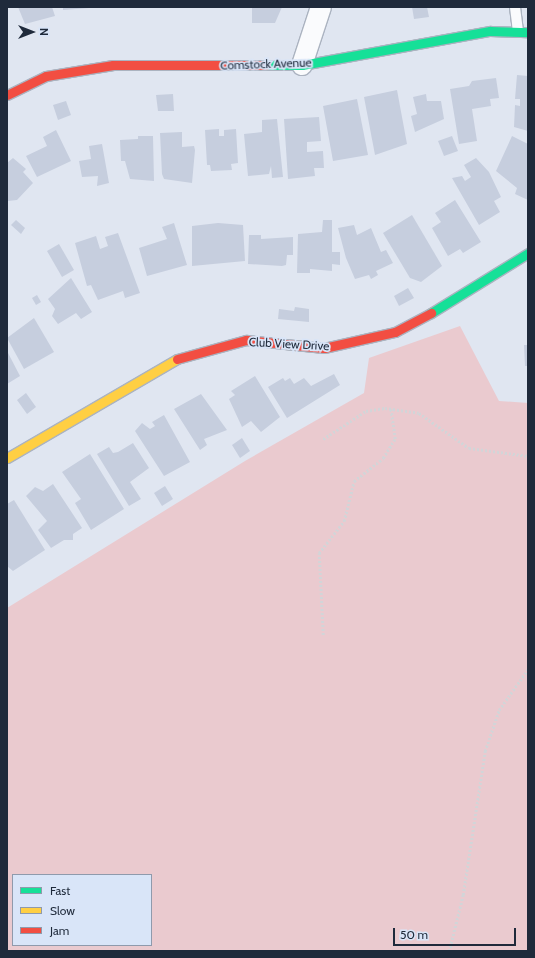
<!DOCTYPE html>
<html>
<head>
<meta charset="utf-8">
<style>
  body { margin:0 }
  #map { position:relative; width:535px; height:958px; overflow:hidden; background:#e0e6f1; font-family:Cabin,sans-serif }
  div>[style] { position:absolute }
  [style*='--x'] { left:calc(var(--x)*1px); top:calc(var(--y)*1px); width:calc(var(--w)*1px); rotate:calc(var(--a)*1deg) }
  .green>* { inset:0; background:#eacacf }
  .building>* { inset:0; background:#c6cede }
  .path>* { height:2.5px; margin-top:-1.25px; transform-origin:0; background:repeating-linear-gradient(90deg,#d2d5d8 0 2px,transparent 0 4px) }
  .roads { filter:drop-shadow(1px 0 #abb3c0) drop-shadow(-1px 0 #abb3c0) drop-shadow(0 1px #abb3c0) drop-shadow(0 -1px #abb3c0) }
  .lane>* { height:10px; margin:-5px; padding:0 5px; transform-origin:5px; border-radius:5px; background:#fafbfd }
  .street>* { height:20px; margin:-10px; padding:0 10px; transform-origin:10px; border-radius:10px; background:#fafbfd }
  .fast>* { height:9px; margin:-4.5px; padding:0 4.5px; transform-origin:4.5px; border-radius:4.5px; background:#16e098 }
  .slow>* { height:9px; margin:-4.5px; padding:0 4.5px; transform-origin:4.5px; border-radius:4.5px; background:#ffcf43 }
  .jam>* { height:9px; margin:-4.5px; padding:0 4.5px; transform-origin:4.5px; border-radius:4.5px; background:#f24e42 }
  span { translate:-50% -50%; white-space:nowrap; text-align:center; line-height:1.15; -webkit-text-stroke:3.5px #d9e5f8; paint-order:stroke }
  .street-label { font-size:12px; color:#1f2a3b }
  .frame { position:absolute; inset:0; border:8px solid #1f2a3b; pointer-events:none }
  .legend { position:absolute; left:12px; top:874px; width:140px; height:72px; box-sizing:border-box; background:#d9e5f8; border:1px solid #8f9aac; margin:0; padding:5px 7px; list-style:none; font-size:12px; color:#1f2a3b }
  .legend li { display:flex; align-items:center; gap:8px; height:20px }
  .legend b { width:20px; border:1px solid #8f9aac }
  .north { position:absolute; left:12px; top:12px; width:40px; height:40px; -webkit-text-stroke:3px #d9e5f8; paint-order:stroke; rotate:90deg; font-size:11px; font-weight:700; line-height:16px; text-align:center; color:#1f2a3b }
  .north::after { content:''; display:block; margin:auto; width:14px; height:18px; background:#1f2a3b; clip-path:polygon(50% 0,100% 100%,50% 72%,0 100%) }
  .scale { position:absolute; left:393px; top:928px; width:123px; height:18px; box-sizing:border-box; border:2px solid #1f2a3b; border-top:0; padding-left:5px; font-size:12px; line-height:14px; white-space:nowrap; color:#1f2a3b; -webkit-text-stroke:3px #d9e5f8; paint-order:stroke }
</style>
</head>
<body>
<div id="map">
  <div class="green">
    <i style="clip-path:polygon(evenodd,460px 326px,499px 401px,528px 403px,528px 951px,7px 951px,7px 608px,245px 461px,364px 393px,369px 358px,460px 326px,13px 875px,151px 875px,151px 945px,13px 945px,13px 875px)"></i>
  </div>
  <div class="building">
    <i style="clip-path:polygon(18px 7px,52px 7px,55px 16px,25px 24px)"></i>
    <i style="clip-path:polygon(63px 7px,89px 7px,89px 8px,63px 10px)"></i>
    <i style="clip-path:polygon(252px 7px,282px 7px,275px 23px,252px 23px)"></i>
    <i style="clip-path:polygon(412px 7px,427px 7px,429px 17px,414px 19px)"></i>
    <i style="clip-path:polygon(517px 75px,528px 76px,528px 131px,514px 127px,515px 105px,520px 106px,520px 99px,515px 99px)"></i>
    <i style="clip-path:polygon(496px 78px,499px 98px,490px 99px,491px 106px,472px 109px,477px 141px,459px 144px,450px 89px,469px 86px,472px 81px)"></i>
    <i style="clip-path:polygon(397px 90px,407px 144px,375px 155px,364px 97px)"></i>
    <i style="clip-path:polygon(173px 94px,174px 111px,158px 111px,156px 95px)"></i>
    <i style="clip-path:polygon(426px 94px,427px 101px,441px 101px,444px 119px,415px 132px,411px 116px,417px 114px,413px 97px)"></i>
    <i style="clip-path:polygon(357px 99px,368px 155px,333px 161px,323px 106px)"></i>
    <i style="clip-path:polygon(66px 101px,71px 115px,58px 120px,53px 105px)"></i>
    <i style="clip-path:polygon(319px 117px,321px 141px,307px 142px,307px 152px,323px 151px,324px 168px,314px 168px,315px 176px,288px 179px,284px 119px)"></i>
    <i style="clip-path:polygon(277px 119px,283px 177px,272px 178px,271px 166px,269px 174px,248px 176px,244px 134px,262px 132px,262px 120px)"></i>
    <i style="clip-path:polygon(219px 129px,219px 136px,224px 136px,224px 130px,236px 129px,238px 163px,231px 164px,232px 170px,211px 171px,210px 165px,207px 165px,205px 130px)"></i>
    <i style="clip-path:polygon(56px 130px,71px 161px,37px 177px,26px 156px,47px 146px,43px 137px)"></i>
    <i style="clip-path:polygon(182px 132px,182px 147px,194px 146px,195px 150px,192px 183px,164px 179px,162px 174px,160px 133px)"></i>
    <i style="clip-path:polygon(138px 136px,153px 136px,154px 181px,130px 179px,125px 161px,121px 161px,120px 140px,138px 139px)"></i>
    <i style="clip-path:polygon(452px 136px,458px 151px,444px 156px,438px 141px)"></i>
    <i style="clip-path:polygon(512px 136px,528px 144px,528px 200px,515px 194px,517px 188px,496px 171px)"></i>
    <i style="clip-path:polygon(102px 144px,109px 183px,97px 186px,98px 176px,82px 177px,79px 161px,91px 159px,89px 146px)"></i>
    <i style="clip-path:polygon(13px 158px,26px 169px,23px 172px,33px 183px,17px 200px,8px 201px,7px 163px)"></i>
    <i style="clip-path:polygon(476px 158px,489px 172px,501px 197px,494px 201px,500px 212px,479px 225px,452px 178px,462px 176px,465px 181px,471px 177px,464px 165px)"></i>
    <i style="clip-path:polygon(455px 200px,481px 242px,463px 253px,460px 249px,448px 256px,432px 228px,441px 222px,435px 213px)"></i>
    <i style="clip-path:polygon(412px 215px,442px 266px,421px 282px,410px 278px,383px 233px)"></i>
    <i style="clip-path:polygon(16px 220px,25px 228px,21px 234px,11px 225px)"></i>
    <i style="clip-path:polygon(323px 220px,332px 220px,332px 252px,340px 252px,340px 265px,332px 264px,332px 271px,310px 269px,310px 273px,297px 273px,298px 234px,322px 232px)"></i>
    <i style="clip-path:polygon(174px 223px,187px 265px,147px 276px,139px 248px,167px 239px,162px 227px)"></i>
    <i style="clip-path:polygon(218px 223px,243px 225px,245px 261px,192px 266px,192px 226px)"></i>
    <i style="clip-path:polygon(354px 225px,357px 235px,371px 228px,381px 252px,386px 250px,393px 263px,376px 271px,378px 275px,371px 279px,369px 275px,355px 279px,346px 258px,338px 228px)"></i>
    <i style="clip-path:polygon(118px 233px,140px 293px,125px 298px,123px 291px,98px 300px,91px 285px,87px 286px,75px 243px,96px 236px,100px 249px,108px 246px,105px 237px)"></i>
    <i style="clip-path:polygon(249px 235px,261px 235px,261px 239px,293px 237px,293px 255px,287px 255px,286px 265px,282px 266px,248px 264px)"></i>
    <i style="clip-path:polygon(59px 244px,74px 270px,62px 277px,47px 251px)"></i>
    <i style="clip-path:polygon(71px 278px,92px 312px,81px 319px,76px 313px,58px 324px,52px 316px,55px 309px,48px 299px)"></i>
    <i style="clip-path:polygon(408px 288px,414px 298px,399px 306px,394px 296px)"></i>
    <i style="clip-path:polygon(37px 295px,41px 302px,36px 305px,32px 298px)"></i>
    <i style="clip-path:polygon(295px 307px,309px 309px,309px 322px,278px 319px,279px 309px,294px 311px)"></i>
    <i style="clip-path:polygon(34px 318px,54px 352px,24px 369px,7px 338px)"></i>
    <i style="clip-path:polygon(524px 345px,528px 345px,528px 366px,525px 366px)"></i>
    <i style="clip-path:polygon(7px 351px,20px 376px,7px 384px)"></i>
    <i style="clip-path:polygon(334px 374px,340px 385px,287px 418px,268px 387px,283px 378px,285px 381px,290px 378px,294px 384px,304px 378px,311px 386px)"></i>
    <i style="clip-path:polygon(255px 376px,280px 417px,261px 432px,251px 421px,242px 427px,229px 399px,235px 395px,231px 391px)"></i>
    <i style="clip-path:polygon(26px 393px,36px 407px,27px 414px,17px 400px)"></i>
    <i style="clip-path:polygon(201px 394px,227px 430px,204px 439px,207px 445px,200px 450px,174px 409px)"></i>
    <i style="clip-path:polygon(164px 415px,190px 462px,164px 476px,135px 431px,142px 423px,150px 429px,155px 426px,152px 422px)"></i>
    <i style="clip-path:polygon(242px 438px,250px 451px,240px 458px,232px 445px)"></i>
    <i style="clip-path:polygon(133px 443px,149px 468px,130px 482px,141px 499px,129px 506px,97px 454px,109px 447px,113px 453px,118px 452px)"></i>
    <i style="clip-path:polygon(90px 454px,124px 509px,91px 530px,75px 503px,81px 499px,62px 472px)"></i>
    <i style="clip-path:polygon(53px 484px,82px 528px,73px 534px,73px 540px,64px 540px,51px 548px,38px 530px,47px 521px,26px 496px,35px 487px,43px 491px)"></i>
    <i style="clip-path:polygon(165px 486px,173px 499px,162px 506px,154px 493px)"></i>
    <i style="clip-path:polygon(14px 500px,45px 550px,13px 571px,7px 566px,7px 504px)"></i>
  </div>
  <div class="path">
    <i style="--x:323;--y:439;--w:51;--a:-33.1"></i>
    <i style="--x:366;--y:411;--w:19;--a:-9"></i>
    <i style="--x:385;--y:408;--w:34;--a:8"></i>
    <i style="--x:419;--y:413;--w:61;--a:35"></i>
    <i style="--x:469;--y:448;--w:60;--a:7.7"></i>
    <i style="--x:323;--y:635;--w:82;--a:-92.8"></i>
    <i style="--x:319;--y:553;--w:41;--a:-52"></i>
    <i style="--x:344;--y:521;--w:41;--a:-76"></i>
    <i style="--x:354;--y:481;--w:37;--a:-38"></i>
    <i style="--x:383;--y:458;--w:22;--a:-58"></i>
    <i style="--x:395;--y:439;--w:30;--a:-98"></i>
    <i style="--x:449;--y:951;--w:58;--a:-76"></i>
    <i style="--x:463;--y:895;--w:146;--a:-81.3"></i>
    <i style="--x:485;--y:751;--w:43;--a:-71.1"></i>
    <i style="--x:499;--y:710;--w:50;--a:-54.7"></i>
  </div>
  <div class="roads">
    <div class="lane">
      <i style="--x:515;--y:7;--w:24;--a:83"></i>
    </div>
    <div class="street">
      <i style="--x:302;--y:65;--w:61;--a:-71.9"></i>
    </div>
    <div class="fast">
      <i style="--x:266;--y:65;--w:36;--a:0"></i>
      <i style="--x:302;--y:65;--w:191;--a:-10.3"></i>
      <i style="--x:490;--y:31;--w:38;--a:2"></i>
      <i style="--x:431;--y:313;--w:114;--a:-31.7"></i>
    </div>
    <div class="slow">
      <i style="--x:7;--y:458;--w:197;--a:-30.2"></i>
    </div>
    <div class="jam">
      <i style="--x:7;--y:95;--w:43;--a:-26"></i>
      <i style="--x:46;--y:76;--w:68;--a:-9.3"></i>
      <i style="--x:113;--y:65;--w:153;--a:0"></i>
      <i style="--x:177;--y:359;--w:72;--a:-15.4"></i>
      <i style="--x:246;--y:340;--w:78;--a:5.9"></i>
      <i style="--x:324;--y:348;--w:73;--a:-12.7"></i>
      <i style="--x:395;--y:332;--w:41;--a:-27.8"></i>
    </div>
  </div>
  <div class="street-label">
    <span style="left:266px;top:64px;rotate:-2deg">Comstock Avenue</span>
    <span style="left:289px;top:344px;rotate:3deg">Club View Drive</span>
  </div>
  <div class="frame"></div>
  <ul class="legend">
  <li><b style="height:5px;background:#16e098"></b>Fast</li>
  <li><b style="height:5px;background:#ffcf43"></b>Slow</li>
  <li><b style="height:5px;background:#f24e42"></b>Jam</li>
  </ul>
  <div class="north">N</div>
  <div class="scale">50 m</div>
</div>
</body>
</html>
